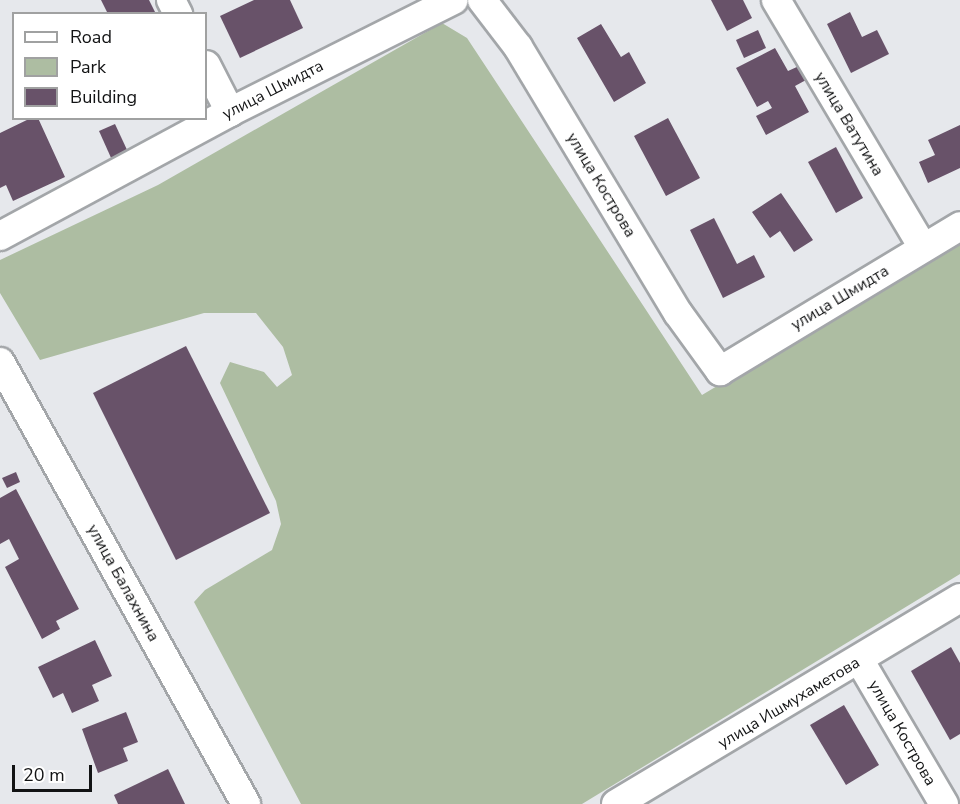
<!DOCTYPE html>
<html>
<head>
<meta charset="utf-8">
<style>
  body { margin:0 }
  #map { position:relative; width:960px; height:804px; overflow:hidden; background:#e6e8ec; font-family:"Nunito Sans",sans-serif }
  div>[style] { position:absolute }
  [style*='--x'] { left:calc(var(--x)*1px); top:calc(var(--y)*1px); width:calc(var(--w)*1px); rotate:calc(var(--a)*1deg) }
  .green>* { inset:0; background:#adbda2 }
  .building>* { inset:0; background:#685269 }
  .roads { filter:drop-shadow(2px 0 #a3a6a9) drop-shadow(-2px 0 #a3a6a9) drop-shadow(0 2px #a3a6a9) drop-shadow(0 -2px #a3a6a9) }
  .minor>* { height:28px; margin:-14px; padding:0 14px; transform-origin:14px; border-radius:14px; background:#fff }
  span { translate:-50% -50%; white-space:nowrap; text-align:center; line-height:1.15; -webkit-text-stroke:6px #fff; paint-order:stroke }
  .street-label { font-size:16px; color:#121314 }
  .legend { position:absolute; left:12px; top:12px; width:195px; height:108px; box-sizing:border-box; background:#fff; border:2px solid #a0a1a1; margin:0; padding:8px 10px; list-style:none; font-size:18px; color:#121314 }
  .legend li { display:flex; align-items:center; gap:12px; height:30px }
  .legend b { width:30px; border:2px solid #a0a1a1 }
  .scale { position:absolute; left:12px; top:765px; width:80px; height:27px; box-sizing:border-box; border:3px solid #121314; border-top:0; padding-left:8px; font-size:18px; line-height:21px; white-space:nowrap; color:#121314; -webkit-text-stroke:4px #fff; paint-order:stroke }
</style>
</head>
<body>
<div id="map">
  <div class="green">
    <i style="clip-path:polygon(442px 23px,467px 38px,702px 395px,960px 241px,960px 574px,582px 804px,301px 804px,194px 602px,205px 590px,272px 550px,281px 524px,276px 501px,220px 383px,230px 362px,264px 372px,277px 387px,292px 375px,283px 347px,256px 313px,204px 313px,40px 360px,0 293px,0 260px,158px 185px)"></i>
  </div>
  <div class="building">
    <i style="clip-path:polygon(101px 0,149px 0,156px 14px,108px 14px)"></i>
    <i style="clip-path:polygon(254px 0,290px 0,303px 28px,240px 58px,220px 16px)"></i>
    <i style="clip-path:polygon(711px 0,743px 0,752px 18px,727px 31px)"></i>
    <i style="clip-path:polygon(850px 12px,862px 37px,877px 30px,889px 54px,851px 73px,827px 24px)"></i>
    <i style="clip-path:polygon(601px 24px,621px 57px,629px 52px,646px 83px,614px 102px,577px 38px)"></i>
    <i style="clip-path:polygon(758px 30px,766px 48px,744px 58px,736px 40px)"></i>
    <i style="clip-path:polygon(775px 48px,788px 71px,799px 66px,806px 80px,795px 86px,809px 112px,766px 135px,756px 116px,772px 108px,768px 101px,757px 107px,736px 68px)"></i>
    <i style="clip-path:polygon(31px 118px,38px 118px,65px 177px,13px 201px,6px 185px,0 188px,0 133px)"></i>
    <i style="clip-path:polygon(668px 118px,700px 178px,666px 196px,634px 136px)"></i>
    <i style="clip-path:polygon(115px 124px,128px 152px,112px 160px,99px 131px)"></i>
    <i style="clip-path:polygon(960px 125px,960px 168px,928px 183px,919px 162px,935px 155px,928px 140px)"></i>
    <i style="clip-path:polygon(836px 147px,863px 198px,836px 213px,808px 162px)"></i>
    <i style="clip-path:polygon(781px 193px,813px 240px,794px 252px,780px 231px,770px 238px,752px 212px)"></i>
    <i style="clip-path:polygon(714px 218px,737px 264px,754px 255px,765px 277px,723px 298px,690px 230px)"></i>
    <i style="clip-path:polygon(186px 346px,270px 513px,176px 560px,93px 393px)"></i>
    <i style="clip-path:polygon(16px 472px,20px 482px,7px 488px,2px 478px)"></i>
    <i style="clip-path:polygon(16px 489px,79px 609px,56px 621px,60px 629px,42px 639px,5px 567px,19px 559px,9px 539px,0 544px,0 498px)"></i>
    <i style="clip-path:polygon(95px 640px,112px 676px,92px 685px,99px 701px,72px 713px,63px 693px,53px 698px,38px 667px)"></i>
    <i style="clip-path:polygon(951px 647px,960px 663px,960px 734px,950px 740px,911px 671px)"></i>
    <i style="clip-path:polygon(844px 705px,879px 765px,846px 785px,810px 725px)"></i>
    <i style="clip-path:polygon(126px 712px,138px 742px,123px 748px,128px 761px,98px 773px,82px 729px)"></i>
    <i style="clip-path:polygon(168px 769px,185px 804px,118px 804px,114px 795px)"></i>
  </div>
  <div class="roads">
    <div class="minor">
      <i style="--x:171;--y:0;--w:16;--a:63"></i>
      <i style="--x:482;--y:0;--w:59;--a:52.5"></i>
      <i style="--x:518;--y:47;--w:310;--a:59"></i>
      <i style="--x:678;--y:313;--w:72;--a:54.1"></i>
      <i style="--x:720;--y:371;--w:280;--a:-31.1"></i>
      <i style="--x:776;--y:0;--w:288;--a:59.3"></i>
      <i style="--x:206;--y:65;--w:53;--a:62.9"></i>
      <i style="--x:0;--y:236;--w:261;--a:-28.3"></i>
      <i style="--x:230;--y:112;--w:250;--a:-26.6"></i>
      <i style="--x:0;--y:362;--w:506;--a:60.9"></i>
      <i style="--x:860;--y:661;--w:166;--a:59.6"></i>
      <i style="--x:616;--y:804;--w:401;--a:-30.9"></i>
    </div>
  </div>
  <div class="street-label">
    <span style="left:273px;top:90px;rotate:-27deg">улица Шмидта</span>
    <span style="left:849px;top:124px;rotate:59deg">улица Ватутина</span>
    <span style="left:601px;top:185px;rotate:59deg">улица Кострова</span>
    <span style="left:840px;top:298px;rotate:-31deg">улица Шмидта</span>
    <span style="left:123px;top:583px;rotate:61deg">улица Балахнина</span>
    <span style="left:789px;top:703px;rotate:-31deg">улица Ишмухаметова</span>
    <span style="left:902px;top:733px;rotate:60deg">улица Кострова</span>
  </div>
  <ul class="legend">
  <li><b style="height:8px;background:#fff"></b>Road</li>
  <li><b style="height:16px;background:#adbda2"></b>Park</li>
  <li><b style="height:16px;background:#685269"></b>Building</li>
  </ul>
  <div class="scale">20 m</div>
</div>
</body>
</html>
